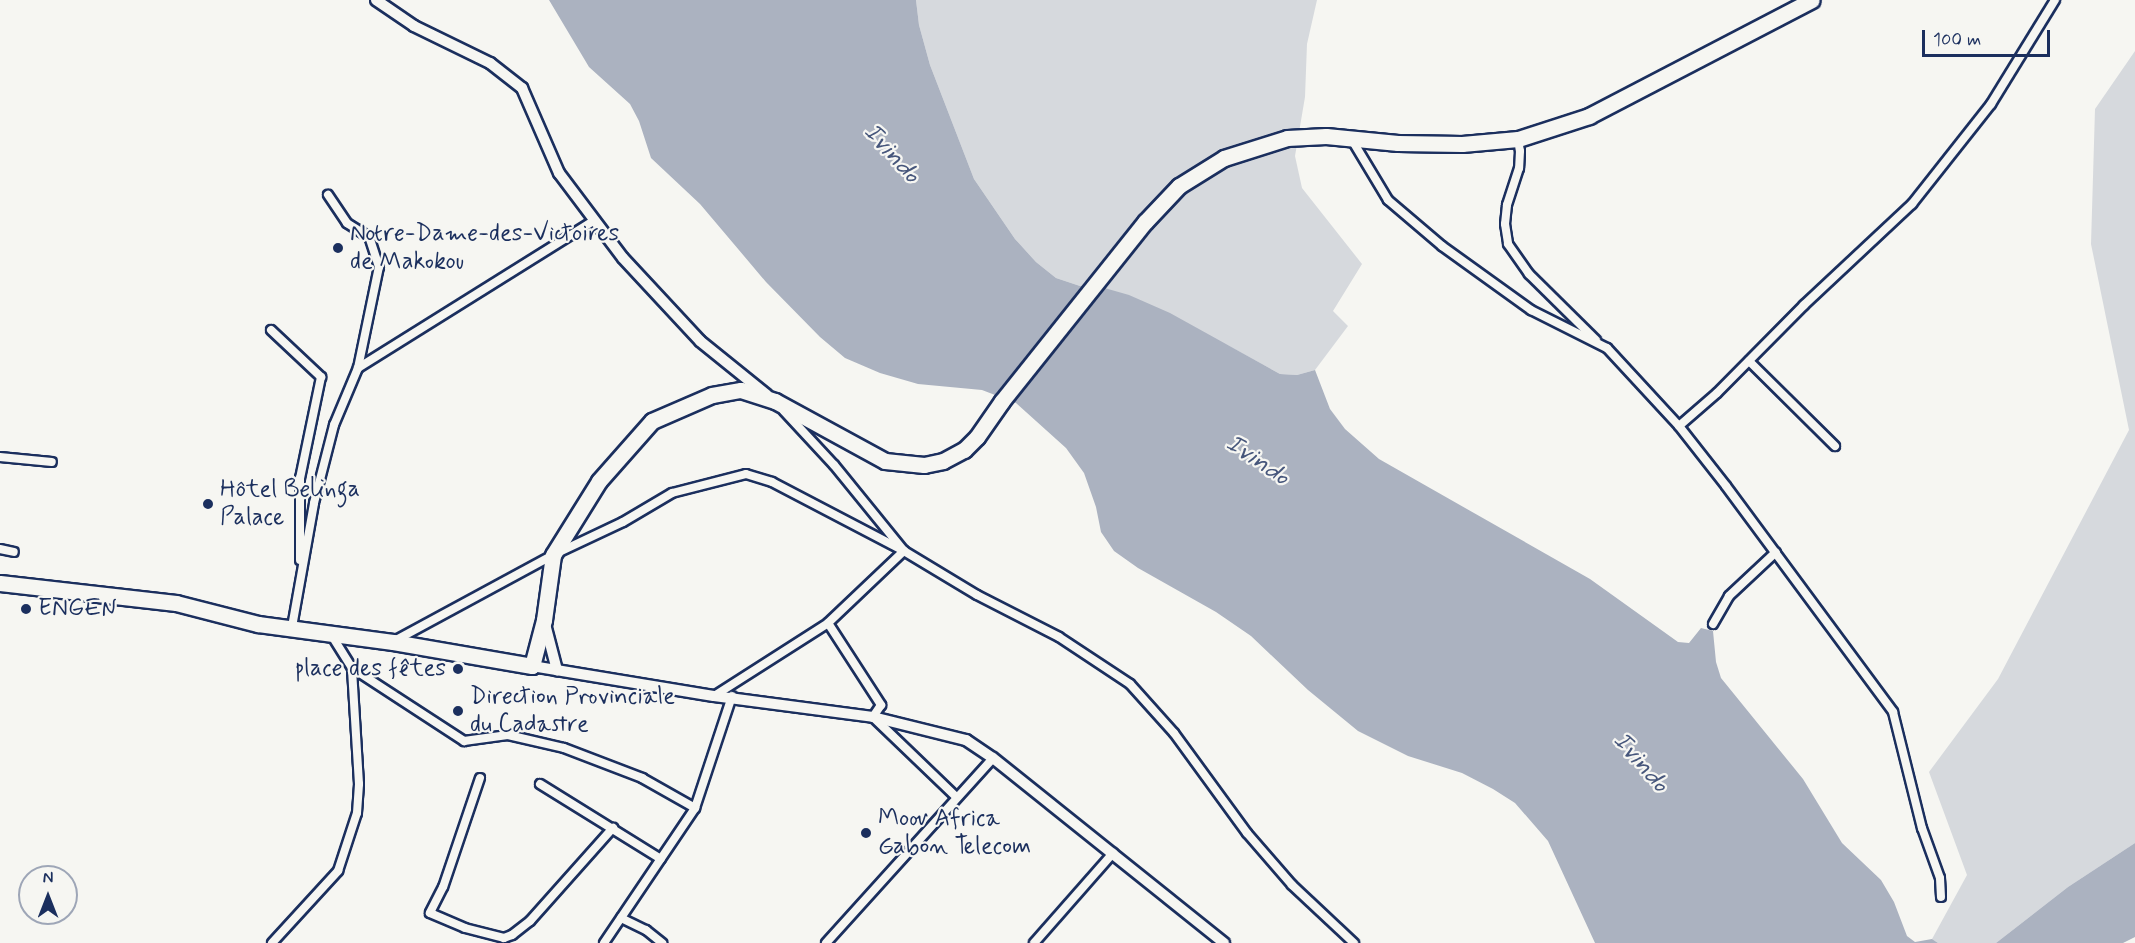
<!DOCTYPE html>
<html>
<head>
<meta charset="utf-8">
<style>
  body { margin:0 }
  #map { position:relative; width:2135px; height:943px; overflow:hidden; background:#f6f6f2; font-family:Mynerve,sans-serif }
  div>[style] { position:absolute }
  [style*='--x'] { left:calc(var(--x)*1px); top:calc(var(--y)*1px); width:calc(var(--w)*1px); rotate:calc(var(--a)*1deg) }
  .green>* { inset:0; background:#d6d9dd }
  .water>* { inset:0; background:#abb2c0 }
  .roads { filter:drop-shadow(2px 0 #1b2f5e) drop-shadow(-2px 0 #1b2f5e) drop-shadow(0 2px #1b2f5e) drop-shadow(0 -2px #1b2f5e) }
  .street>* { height:8px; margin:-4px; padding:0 4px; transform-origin:4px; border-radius:4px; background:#f6f6f2 }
  .secondary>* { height:10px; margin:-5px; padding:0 5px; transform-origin:5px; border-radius:5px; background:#f6f6f2 }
  .highway>* { height:15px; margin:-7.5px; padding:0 7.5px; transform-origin:7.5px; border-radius:7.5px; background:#f6f6f2 }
  .dots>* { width:16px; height:16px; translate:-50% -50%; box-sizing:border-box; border:3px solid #f6f6f2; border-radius:50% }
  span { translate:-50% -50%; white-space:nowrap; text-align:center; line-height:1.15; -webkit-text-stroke:4.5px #f6f6f2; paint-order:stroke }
  .poi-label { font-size:24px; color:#1b2f5e }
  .left { translate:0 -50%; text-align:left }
  .right { translate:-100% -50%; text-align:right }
  .water-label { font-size:26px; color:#46567b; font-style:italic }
  .north { position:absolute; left:18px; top:865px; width:60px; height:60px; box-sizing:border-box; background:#f6f6f2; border:2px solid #9ea6b7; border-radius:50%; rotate:0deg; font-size:16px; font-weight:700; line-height:24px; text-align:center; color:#1b2f5e }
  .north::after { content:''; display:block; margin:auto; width:21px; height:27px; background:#1b2f5e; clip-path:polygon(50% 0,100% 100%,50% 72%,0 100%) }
  .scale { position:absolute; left:1922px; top:30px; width:128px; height:27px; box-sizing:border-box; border:3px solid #1b2f5e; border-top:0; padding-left:8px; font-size:18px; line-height:21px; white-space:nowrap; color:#1b2f5e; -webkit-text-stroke:4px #f6f6f2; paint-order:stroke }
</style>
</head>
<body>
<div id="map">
  <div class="green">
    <i style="clip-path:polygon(916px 0,1317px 0,1307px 44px,1305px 97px,1295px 156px,1302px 188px,1362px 264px,1333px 311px,1348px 326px,1315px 370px,1297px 375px,1280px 374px,1229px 346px,1101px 287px,1080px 286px,1056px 278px,1036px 262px,1015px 239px,974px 179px,930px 65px,919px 25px)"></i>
    <i style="clip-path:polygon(2135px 51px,2135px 843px,2068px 887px,1996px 943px,1938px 943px,1932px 939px,1967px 875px,1929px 772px,1998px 679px,2129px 430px,2091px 244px,2095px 109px)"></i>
  </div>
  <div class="water">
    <i style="clip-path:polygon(549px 0,916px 0,919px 25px,930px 65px,974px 179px,1015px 239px,1036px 262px,1056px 278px,1080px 286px,1101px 287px,1129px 295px,1170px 313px,1280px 374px,1297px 375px,1315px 370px,1330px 409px,1345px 429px,1379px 459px,1590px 579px,1678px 642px,1689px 643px,1701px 628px,1713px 631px,1716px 662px,1721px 678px,1803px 779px,1842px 843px,1881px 880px,1894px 902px,1907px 936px,1915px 942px,1932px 939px,1938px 943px,1595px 943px,1548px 841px,1515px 803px,1493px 789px,1462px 773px,1408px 756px,1358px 731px,1308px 690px,1251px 636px,1216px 612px,1138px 568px,1114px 551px,1101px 532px,1096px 507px,1084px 473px,1066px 448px,1016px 403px,982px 390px,918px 384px,880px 373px,845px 358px,820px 337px,766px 282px,700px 204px,651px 158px,639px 121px,630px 104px,589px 67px)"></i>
    <i style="clip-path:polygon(2135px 843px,2135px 937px,2123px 943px,1996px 943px,2068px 887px)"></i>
  </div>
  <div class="roads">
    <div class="street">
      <i style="--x:1518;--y:139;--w:12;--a:81"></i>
      <i style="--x:1520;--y:151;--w:17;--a:93"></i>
      <i style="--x:1519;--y:168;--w:39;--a:108"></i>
      <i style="--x:1507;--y:205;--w:19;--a:96"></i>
      <i style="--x:1505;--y:224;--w:20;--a:81"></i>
      <i style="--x:1508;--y:244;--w:37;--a:55"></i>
      <i style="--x:1529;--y:274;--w:94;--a:44.6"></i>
      <i style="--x:1352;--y:140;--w:70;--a:59"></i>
      <i style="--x:1388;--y:200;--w:71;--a:40.4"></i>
      <i style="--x:1442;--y:246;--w:110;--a:35.7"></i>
      <i style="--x:1531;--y:310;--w:85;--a:26.6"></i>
      <i style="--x:1607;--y:348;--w:106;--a:47.3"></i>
      <i style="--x:1679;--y:426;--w:76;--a:51.9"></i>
      <i style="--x:1726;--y:486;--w:281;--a:53.5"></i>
      <i style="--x:1893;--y:712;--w:120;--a:76"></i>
      <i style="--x:1922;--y:828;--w:53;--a:70.2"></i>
      <i style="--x:1940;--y:878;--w:19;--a:87"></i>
      <i style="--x:271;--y:330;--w:69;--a:43.2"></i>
      <i style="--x:321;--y:377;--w:103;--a:101.7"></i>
      <i style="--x:300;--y:478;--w:82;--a:90"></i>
      <i style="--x:1749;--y:361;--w:121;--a:44.7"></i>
      <i style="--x:358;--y:368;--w:277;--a:-32"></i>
      <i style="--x:1679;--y:426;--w:50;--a:-41"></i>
      <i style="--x:1717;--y:393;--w:124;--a:-45.3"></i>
      <i style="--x:1804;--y:305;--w:148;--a:-43.1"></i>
      <i style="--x:1912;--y:204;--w:127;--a:-51.7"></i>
      <i style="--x:1991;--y:104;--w:122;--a:-58.4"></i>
      <i style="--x:0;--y:457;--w:52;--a:5.5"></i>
      <i style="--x:0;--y:549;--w:14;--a:12"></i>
      <i style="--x:828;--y:623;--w:98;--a:57.1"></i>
      <i style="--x:881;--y:705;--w:14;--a:124"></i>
      <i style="--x:873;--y:717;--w:115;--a:43.9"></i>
      <i style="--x:1713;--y:624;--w:32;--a:-60"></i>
      <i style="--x:1729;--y:596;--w:64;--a:-43.1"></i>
      <i style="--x:292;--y:627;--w:126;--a:-79.9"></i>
      <i style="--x:314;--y:503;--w:81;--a:-75.6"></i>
      <i style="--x:334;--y:425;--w:62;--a:-67.2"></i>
      <i style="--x:358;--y:368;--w:103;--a:-78.3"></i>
      <i style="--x:379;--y:267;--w:32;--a:-108"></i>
      <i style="--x:369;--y:237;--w:26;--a:-148"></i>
      <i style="--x:347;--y:223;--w:34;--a:-124"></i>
      <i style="--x:394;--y:641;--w:181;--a:-28.4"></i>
      <i style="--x:553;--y:555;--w:77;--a:-25.2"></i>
      <i style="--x:623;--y:522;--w:57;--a:-30.6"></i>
      <i style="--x:672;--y:493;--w:76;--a:-14.4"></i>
      <i style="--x:746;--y:474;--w:27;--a:17"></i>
      <i style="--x:772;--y:482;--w:149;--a:27.6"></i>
      <i style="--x:904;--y:551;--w:85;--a:31.1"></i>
      <i style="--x:977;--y:595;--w:92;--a:27.1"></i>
      <i style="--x:1059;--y:637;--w:85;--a:33.5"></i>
      <i style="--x:1130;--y:684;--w:66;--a:48.1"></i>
      <i style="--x:1174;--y:733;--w:124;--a:53.9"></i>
      <i style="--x:1247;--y:833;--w:69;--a:49.1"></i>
      <i style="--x:1292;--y:885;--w:85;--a:43.1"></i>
      <i style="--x:352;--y:668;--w:134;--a:33.1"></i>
      <i style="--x:464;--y:741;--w:44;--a:-7.8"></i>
      <i style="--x:508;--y:735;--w:57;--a:13.1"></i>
      <i style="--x:564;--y:748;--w:84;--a:21"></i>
      <i style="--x:642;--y:778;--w:61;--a:29.5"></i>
      <i style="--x:714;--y:696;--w:135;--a:-32.6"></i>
      <i style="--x:828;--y:623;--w:105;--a:-43.5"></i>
      <i style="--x:904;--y:551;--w:111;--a:-129.1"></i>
      <i style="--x:834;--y:465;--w:74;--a:-132.8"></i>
      <i style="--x:480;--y:778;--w:115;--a:108.7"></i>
      <i style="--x:443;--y:887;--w:29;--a:117"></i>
      <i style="--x:430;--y:913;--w:38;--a:23"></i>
      <i style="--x:465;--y:928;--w:40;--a:14.4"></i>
      <i style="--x:504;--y:938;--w:9;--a:-21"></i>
      <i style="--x:512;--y:935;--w:23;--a:-38"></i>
      <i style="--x:530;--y:921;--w:125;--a:-48.3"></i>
      <i style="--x:540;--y:784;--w:142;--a:31.8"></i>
      <i style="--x:621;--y:918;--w:28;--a:26"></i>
      <i style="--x:646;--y:930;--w:21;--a:39"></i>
      <i style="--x:272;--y:943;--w:98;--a:-47.5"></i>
      <i style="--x:338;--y:871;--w:61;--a:-71.9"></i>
      <i style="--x:357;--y:813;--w:29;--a:-86"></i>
      <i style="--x:359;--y:784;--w:116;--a:-93.5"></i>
      <i style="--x:352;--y:668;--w:39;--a:-122"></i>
      <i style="--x:604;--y:943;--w:163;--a:-56"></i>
      <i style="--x:695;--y:808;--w:118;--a:-71.7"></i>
      <i style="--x:826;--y:943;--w:249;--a:-47.9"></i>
      <i style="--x:1034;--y:943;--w:120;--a:-48.7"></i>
    </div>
    <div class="secondary">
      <i style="--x:376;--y:0;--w:46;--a:34.4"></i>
      <i style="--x:414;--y:26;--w:85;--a:26"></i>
      <i style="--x:490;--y:63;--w:41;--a:38"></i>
      <i style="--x:522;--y:88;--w:93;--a:66.5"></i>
      <i style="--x:559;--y:173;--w:106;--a:53"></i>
      <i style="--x:623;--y:258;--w:113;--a:47.1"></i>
      <i style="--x:700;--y:341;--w:86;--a:38.9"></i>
      <i style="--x:545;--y:624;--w:48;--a:75.4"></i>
      <i style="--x:532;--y:666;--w:184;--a:9.4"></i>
      <i style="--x:714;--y:696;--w:160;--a:7.5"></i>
      <i style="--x:873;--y:717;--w:96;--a:13.9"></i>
      <i style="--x:966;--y:740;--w:32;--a:34"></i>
      <i style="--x:993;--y:758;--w:296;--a:38.7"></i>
    </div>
    <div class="highway">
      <i style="--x:0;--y:583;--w:177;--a:6.5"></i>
      <i style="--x:176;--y:603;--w:85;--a:14.4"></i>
      <i style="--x:258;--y:624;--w:136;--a:7.6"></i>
      <i style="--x:393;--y:642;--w:141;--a:9.8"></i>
      <i style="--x:532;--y:666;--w:48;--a:-75.4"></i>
      <i style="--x:544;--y:620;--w:66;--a:-82.1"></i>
      <i style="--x:553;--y:555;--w:87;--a:-58.1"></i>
      <i style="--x:599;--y:481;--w:80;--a:-48.5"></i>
      <i style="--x:652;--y:421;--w:65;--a:-23.4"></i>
      <i style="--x:712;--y:395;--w:29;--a:-10"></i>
      <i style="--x:741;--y:390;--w:36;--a:18"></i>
      <i style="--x:775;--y:401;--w:125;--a:28.6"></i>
      <i style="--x:885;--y:461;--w:39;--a:6"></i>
      <i style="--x:924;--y:465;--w:19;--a:-12"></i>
      <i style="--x:943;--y:461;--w:24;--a:-28"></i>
      <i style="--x:964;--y:450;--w:18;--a:-45"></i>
      <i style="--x:977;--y:437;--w:44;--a:-55.2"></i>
      <i style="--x:1002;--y:401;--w:229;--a:-51.4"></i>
      <i style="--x:1145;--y:222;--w:50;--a:-46.6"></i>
      <i style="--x:1179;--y:186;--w:53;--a:-31.9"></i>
      <i style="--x:1224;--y:158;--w:66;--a:-17.6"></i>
      <i style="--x:1287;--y:138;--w:39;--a:-3"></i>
      <i style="--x:1326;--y:136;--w:72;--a:5.6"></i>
      <i style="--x:1398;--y:143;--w:64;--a:0.9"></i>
      <i style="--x:1462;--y:144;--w:56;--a:-5.1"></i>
      <i style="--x:1518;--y:139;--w:75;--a:-17.9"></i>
      <i style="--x:1589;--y:116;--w:251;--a:-27.5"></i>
    </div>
  </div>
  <div class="dots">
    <i style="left:338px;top:248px;background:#1b2f5e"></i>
    <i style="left:208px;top:504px;background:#1b2f5e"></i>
    <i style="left:26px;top:609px;background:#1b2f5e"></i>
    <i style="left:458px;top:669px;background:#1b2f5e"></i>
    <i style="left:458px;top:711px;background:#1b2f5e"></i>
    <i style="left:866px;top:833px;background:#1b2f5e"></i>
  </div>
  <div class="poi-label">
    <span class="left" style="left:350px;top:248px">Notre-Dame-des-Victoires<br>de Makokou</span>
    <span class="left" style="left:220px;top:504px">Hôtel Belinga<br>Palace</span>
    <span class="left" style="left:38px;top:609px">ENGEN</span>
    <span class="right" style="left:446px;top:669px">place des fêtes</span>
    <span class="left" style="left:470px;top:711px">Direction Provinciale<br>du Cadastre</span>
    <span class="left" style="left:878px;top:833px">Moov Africa<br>Gabon Telecom</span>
  </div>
  <div class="water-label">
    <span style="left:891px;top:154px;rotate:48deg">Ivindo</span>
    <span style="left:1257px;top:461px;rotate:34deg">Ivindo</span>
    <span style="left:1640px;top:763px;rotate:49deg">Ivindo</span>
  </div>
  <div class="north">N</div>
  <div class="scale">100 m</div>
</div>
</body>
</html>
